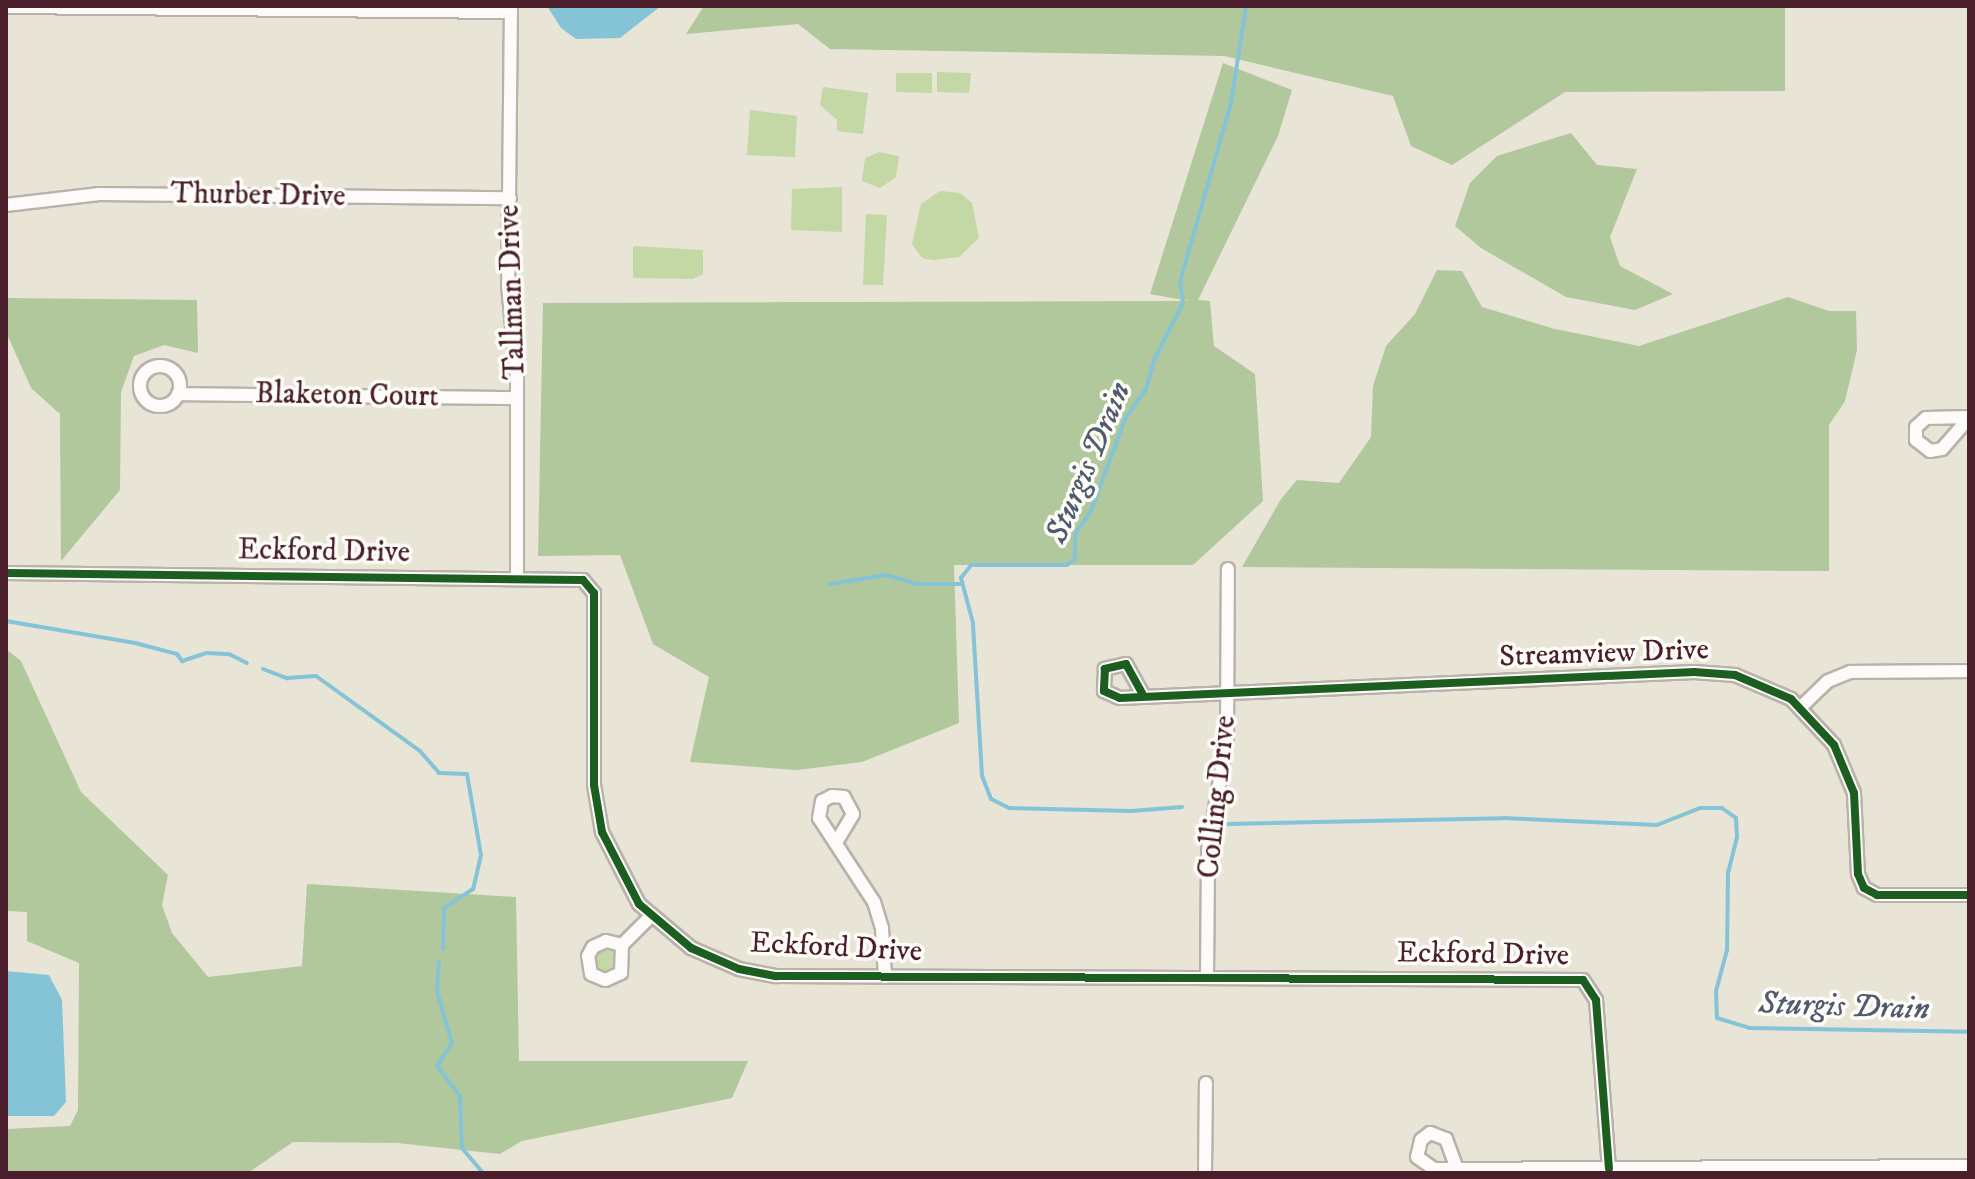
<!DOCTYPE html>
<html>
<head>
<meta charset="utf-8">
<style>
  body { margin:0 }
  #map { position:relative; width:1975px; height:1179px; overflow:hidden; background:#e8e4d6; font-family:"IM FELL DW Pica",serif }
  div>[style] { position:absolute }
  [style*='--x'] { left:calc(var(--x)*1px); top:calc(var(--y)*1px); width:calc(var(--w)*1px); rotate:calc(var(--a)*1deg) }
  .green>* { inset:0; background:#c3d8a4 }
  .round { border-radius:50% }
  .forest>* { inset:0; background:#b0c89c }
  .water>* { inset:0; background:#85c3d7 }
  .stream>* { height:4px; margin:-2px; padding:0 2px; transform-origin:2px; border-radius:2px; background:#85c3d7 }
  .roads { filter:drop-shadow(2px 0 #b9b2ab) drop-shadow(-2px 0 #b9b2ab) drop-shadow(0 2px #b9b2ab) drop-shadow(0 -2px #b9b2ab) }
  .street>* { height:12px; margin:-6px; padding:0 6px; transform-origin:6px; border-radius:6px; background:#fcfbf9 }
  .street>.ring { margin:-6px; padding:0; box-sizing:content-box; background:none; border:12px solid #fcfbf9; border-radius:50% }
  .cycleway>* { height:8px; margin:-4px; padding:0 4px; transform-origin:4px; border-radius:4px; background:#1b5e20 }
  span { translate:-50% -50%; white-space:nowrap; text-align:center; line-height:1.15; -webkit-text-stroke:7px #fdfcf7; paint-order:stroke }
  .street-label { font-size:30px; color:#4a1f2b }
  .water-label { font-size:32px; color:#505b70; font-style:italic }
  .frame { position:absolute; inset:0; border:8px solid #4a1f2b; pointer-events:none }
</style>
</head>
<body>
<div id="map">
  <div class="green">
    <i style="clip-path:polygon(937px 72px,971px 73px,969px 93px,937px 92px)"></i>
    <i style="clip-path:polygon(896px 73px,932px 73px,932px 93px,896px 92px)"></i>
    <i style="clip-path:polygon(823px 87px,868px 93px,863px 134px,837px 131px,837px 120px,820px 105px)"></i>
    <i style="clip-path:polygon(750px 110px,797px 116px,795px 157px,747px 155px)"></i>
    <i style="clip-path:polygon(879px 152px,899px 156px,896px 177px,880px 188px,862px 181px,865px 158px)"></i>
    <i style="clip-path:polygon(842px 187px,842px 232px,791px 230px,792px 189px)"></i>
    <i style="clip-path:polygon(940px 191px,960px 193px,972px 203px,979px 238px,959px 257px,933px 260px,922px 258px,912px 244px,921px 204px)"></i>
    <i style="clip-path:polygon(866px 214px,887px 215px,883px 285px,863px 285px)"></i>
    <i style="clip-path:polygon(633px 246px,703px 250px,703px 274px,693px 279px,633px 278px)"></i>
    <i class="round" style="left:594px;top:949px;width:24px;height:24px"></i>
  </div>
  <div class="forest">
    <i style="clip-path:polygon(704px 6px,1785px 6px,1785px 91px,1565px 92px,1452px 165px,1411px 146px,1393px 96px,1224px 56px,830px 49px,798px 24px,686px 34px)"></i>
    <i style="clip-path:polygon(1223px 63px,1292px 90px,1278px 136px,1198px 300px,1210px 301px,1214px 346px,1255px 374px,1263px 501px,1193px 565px,954px 565px,959px 723px,862px 762px,797px 770px,690px 762px,709px 677px,653px 644px,620px 555px,538px 556px,543px 303px,1189px 301px,1150px 294px)"></i>
    <i style="clip-path:polygon(1571px 133px,1597px 165px,1637px 169px,1610px 237px,1620px 266px,1673px 294px,1635px 310px,1566px 297px,1481px 248px,1455px 226px,1470px 183px,1497px 156px)"></i>
    <i style="clip-path:polygon(1437px 270px,1462px 271px,1482px 307px,1555px 329px,1639px 346px,1788px 297px,1829px 311px,1856px 311px,1857px 350px,1845px 401px,1829px 425px,1829px 571px,1242px 567px,1281px 499px,1297px 480px,1339px 483px,1371px 437px,1373px 386px,1386px 346px,1415px 314px)"></i>
    <i style="clip-path:polygon(6px 298px,197px 300px,198px 353px,164px 345px,134px 356px,121px 392px,120px 490px,61px 561px,60px 414px,31px 388px,6px 332px)"></i>
    <i style="clip-path:polygon(6px 649px,21px 661px,81px 792px,168px 875px,162px 905px,172px 933px,208px 977px,302px 966px,307px 884px,516px 897px,519px 1061px,748px 1061px,732px 1098px,522px 1141px,500px 1154px,397px 1143px,293px 1142px,248px 1173px,6px 1173px,6px 1129px,70px 1126px,78px 1110px,79px 963px,27px 941px,27px 912px,6px 911px)"></i>
  </div>
  <div class="water">
    <i style="clip-path:polygon(547px 6px,661px 6px,620px 38px,576px 39px,561px 28px)"></i>
    <i style="clip-path:polygon(6px 971px,49px 975px,62px 1000px,66px 1102px,54px 1116px,6px 1116px)"></i>
  </div>
  <div class="stream">
    <i style="--x:830;--y:584;--w:57;--a:-9.1"></i>
    <i style="--x:886;--y:575;--w:33;--a:16"></i>
    <i style="--x:918;--y:584;--w:44;--a:0"></i>
    <i style="--x:6;--y:621;--w:131;--a:9.7"></i>
    <i style="--x:135;--y:643;--w:43;--a:14.7"></i>
    <i style="--x:177;--y:654;--w:9;--a:54"></i>
    <i style="--x:182;--y:661;--w:26;--a:-18"></i>
    <i style="--x:207;--y:653;--w:22;--a:3"></i>
    <i style="--x:229;--y:654;--w:20;--a:27"></i>
    <i style="--x:263;--y:669;--w:26;--a:21"></i>
    <i style="--x:287;--y:678;--w:29;--a:-4"></i>
    <i style="--x:316;--y:676;--w:128;--a:35.8"></i>
    <i style="--x:420;--y:751;--w:29;--a:49"></i>
    <i style="--x:439;--y:773;--w:28;--a:2"></i>
    <i style="--x:467;--y:774;--w:82;--a:80.2"></i>
    <i style="--x:481;--y:855;--w:35;--a:103"></i>
    <i style="--x:473;--y:889;--w:35;--a:147"></i>
    <i style="--x:444;--y:908;--w:41;--a:91.4"></i>
    <i style="--x:1182;--y:807;--w:51;--a:175.5"></i>
    <i style="--x:1131;--y:811;--w:122;--a:-178.6"></i>
    <i style="--x:1009;--y:808;--w:20;--a:-153"></i>
    <i style="--x:991;--y:799;--w:25;--a:-111"></i>
    <i style="--x:982;--y:776;--w:153;--a:-93.4"></i>
    <i style="--x:973;--y:623;--w:47;--a:-104.9"></i>
    <i style="--x:961;--y:578;--w:16;--a:-52"></i>
    <i style="--x:971;--y:565;--w:96;--a:0"></i>
    <i style="--x:1067;--y:565;--w:10;--a:-37"></i>
    <i style="--x:1075;--y:559;--w:25;--a:-90"></i>
    <i style="--x:1075;--y:534;--w:28;--a:-55"></i>
    <i style="--x:1091;--y:511;--w:98;--a:-69.7"></i>
    <i style="--x:1125;--y:419;--w:37;--a:-55"></i>
    <i style="--x:1146;--y:389;--w:32;--a:-74"></i>
    <i style="--x:1155;--y:358;--w:62;--a:-63"></i>
    <i style="--x:1183;--y:303;--w:21;--a:-98"></i>
    <i style="--x:1180;--y:282;--w:186;--a:-74.1"></i>
    <i style="--x:1231;--y:103;--w:98;--a:-81.2"></i>
    <i style="--x:1228;--y:824;--w:275;--a:-1.2"></i>
    <i style="--x:1503;--y:818;--w:154;--a:2.6"></i>
    <i style="--x:1657;--y:825;--w:46;--a:-21.6"></i>
    <i style="--x:1700;--y:808;--w:22;--a:0"></i>
    <i style="--x:1722;--y:808;--w:17;--a:36"></i>
    <i style="--x:1736;--y:818;--w:19;--a:87"></i>
    <i style="--x:1737;--y:837;--w:36;--a:104"></i>
    <i style="--x:1728;--y:872;--w:78;--a:90.7"></i>
    <i style="--x:1727;--y:950;--w:42;--a:105"></i>
    <i style="--x:1716;--y:991;--w:27;--a:88"></i>
    <i style="--x:1717;--y:1018;--w:34;--a:17"></i>
    <i style="--x:1749;--y:1028;--w:220;--a:1"></i>
    <i style="--x:439;--y:962;--w:29;--a:94"></i>
    <i style="--x:437;--y:991;--w:54;--a:73.9"></i>
    <i style="--x:452;--y:1043;--w:27;--a:123"></i>
    <i style="--x:437;--y:1066;--w:39;--a:53"></i>
    <i style="--x:460;--y:1097;--w:51;--a:87.8"></i>
    <i style="--x:462;--y:1148;--w:33;--a:50"></i>
  </div>
  <div class="roads">
    <div class="street">
      <i style="--x:511;--y:6;--w:279;--a:90.6"></i>
      <i style="--x:508;--y:285;--w:93;--a:84.5"></i>
      <i style="--x:517;--y:378;--w:201;--a:90"></i>
      <i style="--x:6;--y:7;--w:505;--a:0.57"></i>
      <i style="--x:6;--y:205;--w:94;--a:-6.7"></i>
      <i style="--x:99;--y:194;--w:411;--a:0.6"></i>
      <i class="ring" style="left:140px;top:366px;width:28px;height:28px"></i>
      <i style="--x:178;--y:394;--w:339;--a:0.7"></i>
      <i style="--x:1969;--y:417;--w:43;--a:178.7"></i>
      <i style="--x:1926;--y:418;--w:13;--a:138"></i>
      <i style="--x:1916;--y:427;--w:13;--a:90"></i>
      <i style="--x:1916;--y:440;--w:18;--a:38"></i>
      <i style="--x:1930;--y:451;--w:12;--a:-9"></i>
      <i style="--x:1942;--y:449;--w:41;--a:-48.9"></i>
      <i style="--x:6;--y:573;--w:577;--a:0.7"></i>
      <i style="--x:583;--y:580;--w:17;--a:50"></i>
      <i style="--x:594;--y:593;--w:192;--a:90"></i>
      <i style="--x:594;--y:785;--w:48;--a:80.3"></i>
      <i style="--x:602;--y:832;--w:81;--a:62.8"></i>
      <i style="--x:639;--y:904;--w:68;--a:40.2"></i>
      <i style="--x:691;--y:948;--w:52;--a:23.6"></i>
      <i style="--x:739;--y:969;--w:38;--a:11"></i>
      <i style="--x:776;--y:976;--w:807;--a:0.28"></i>
      <i style="--x:1583;--y:980;--w:24;--a:57"></i>
      <i style="--x:1596;--y:1000;--w:169;--a:85.6"></i>
      <i style="--x:1142;--y:693;--w:33;--a:-119"></i>
      <i style="--x:1126;--y:664;--w:22;--a:167"></i>
      <i style="--x:1105;--y:669;--w:22;--a:93"></i>
      <i style="--x:1104;--y:691;--w:17;--a:24"></i>
      <i style="--x:1120;--y:698;--w:575;--a:-2.59"></i>
      <i style="--x:1694;--y:672;--w:41;--a:4.2"></i>
      <i style="--x:1735;--y:675;--w:61;--a:23.2"></i>
      <i style="--x:1791;--y:699;--w:63;--a:46.9"></i>
      <i style="--x:1834;--y:745;--w:52;--a:67.4"></i>
      <i style="--x:1854;--y:793;--w:81;--a:87.2"></i>
      <i style="--x:1858;--y:874;--w:15;--a:67"></i>
      <i style="--x:1864;--y:888;--w:15;--a:28"></i>
      <i style="--x:1877;--y:895;--w:92;--a:0"></i>
      <i style="--x:1801;--y:707;--w:37;--a:-44"></i>
      <i style="--x:1828;--y:681;--w:24;--a:-22"></i>
      <i style="--x:1850;--y:672;--w:119;--a:-0.5"></i>
      <i style="--x:837;--y:841;--w:31;--a:-59"></i>
      <i style="--x:853;--y:814;--w:19;--a:-118"></i>
      <i style="--x:844;--y:797;--w:12;--a:-175"></i>
      <i style="--x:832;--y:796;--w:11;--a:153"></i>
      <i style="--x:822;--y:801;--w:17;--a:100"></i>
      <i style="--x:819;--y:818;--w:100;--a:56.8"></i>
      <i style="--x:874;--y:902;--w:28;--a:73"></i>
      <i style="--x:882;--y:929;--w:48;--a:86.4"></i>
      <i style="--x:622;--y:945;--w:28;--a:92"></i>
      <i style="--x:621;--y:973;--w:17;--a:156"></i>
      <i style="--x:605;--y:980;--w:15;--a:-157"></i>
      <i style="--x:591;--y:974;--w:18;--a:-99"></i>
      <i style="--x:588;--y:956;--w:10;--a:-61"></i>
      <i style="--x:593;--y:947;--w:14;--a:-25"></i>
      <i style="--x:606;--y:941;--w:16;--a:14"></i>
      <i style="--x:622;--y:945;--w:41;--a:-45"></i>
      <i style="--x:1207;--y:977;--w:127;--a:-89.5"></i>
      <i style="--x:1208;--y:850;--w:114;--a:-80.4"></i>
      <i style="--x:1227;--y:738;--w:169;--a:-89.7"></i>
      <i style="--x:1457;--y:1169;--w:32;--a:-110"></i>
      <i style="--x:1446;--y:1139;--w:17;--a:-159"></i>
      <i style="--x:1430;--y:1133;--w:11;--a:142"></i>
      <i style="--x:1421;--y:1140;--w:17;--a:103"></i>
      <i style="--x:1417;--y:1157;--w:21;--a:35"></i>
      <i style="--x:1434;--y:1169;--w:535;--a:-0.32"></i>
      <i style="--x:1205;--y:1173;--w:90;--a:-89.4"></i>
    </div>
  </div>
  <div class="cycleway">
    <i style="--x:6;--y:573;--w:577;--a:0.7"></i>
    <i style="--x:583;--y:580;--w:17;--a:50"></i>
    <i style="--x:594;--y:593;--w:192;--a:90"></i>
    <i style="--x:594;--y:785;--w:48;--a:80.3"></i>
    <i style="--x:602;--y:832;--w:81;--a:62.8"></i>
    <i style="--x:639;--y:904;--w:68;--a:40.2"></i>
    <i style="--x:691;--y:948;--w:52;--a:23.6"></i>
    <i style="--x:739;--y:969;--w:38;--a:11"></i>
    <i style="--x:776;--y:976;--w:807;--a:0.28"></i>
    <i style="--x:1583;--y:980;--w:24;--a:57"></i>
    <i style="--x:1596;--y:1000;--w:169;--a:85.6"></i>
    <i style="--x:1142;--y:693;--w:33;--a:-119"></i>
    <i style="--x:1126;--y:664;--w:22;--a:167"></i>
    <i style="--x:1105;--y:669;--w:22;--a:93"></i>
    <i style="--x:1104;--y:691;--w:17;--a:24"></i>
    <i style="--x:1120;--y:698;--w:575;--a:-2.59"></i>
    <i style="--x:1694;--y:672;--w:41;--a:4.2"></i>
    <i style="--x:1735;--y:675;--w:61;--a:23.2"></i>
    <i style="--x:1791;--y:699;--w:63;--a:46.9"></i>
    <i style="--x:1834;--y:745;--w:52;--a:67.4"></i>
    <i style="--x:1854;--y:793;--w:81;--a:87.2"></i>
    <i style="--x:1858;--y:874;--w:15;--a:67"></i>
    <i style="--x:1864;--y:888;--w:15;--a:28"></i>
    <i style="--x:1877;--y:895;--w:92;--a:0"></i>
  </div>
  <div class="street-label">
    <span style="left:258px;top:196px;rotate:1deg">Thurber Drive</span>
    <span style="left:513px;top:292px;rotate:-92deg">Tallman Drive</span>
    <span style="left:347px;top:396px;rotate:1deg">Blaketon Court</span>
    <span style="left:324px;top:552px;rotate:1deg">Eckford Drive</span>
    <span style="left:1604px;top:654px;rotate:-2deg">Streamview Drive</span>
    <span style="left:1218px;top:797px;rotate:-84deg">Colling Drive</span>
    <span style="left:836px;top:948px;rotate:3deg">Eckford Drive</span>
    <span style="left:1483px;top:955px;rotate:1deg">Eckford Drive</span>
  </div>
  <div class="water-label">
    <span style="left:1089px;top:463px;rotate:-67deg">Sturgis Drain</span>
    <span style="left:1844px;top:1007px;rotate:2deg">Sturgis Drain</span>
  </div>
  <div class="frame"></div>
</div>
</body>
</html>
